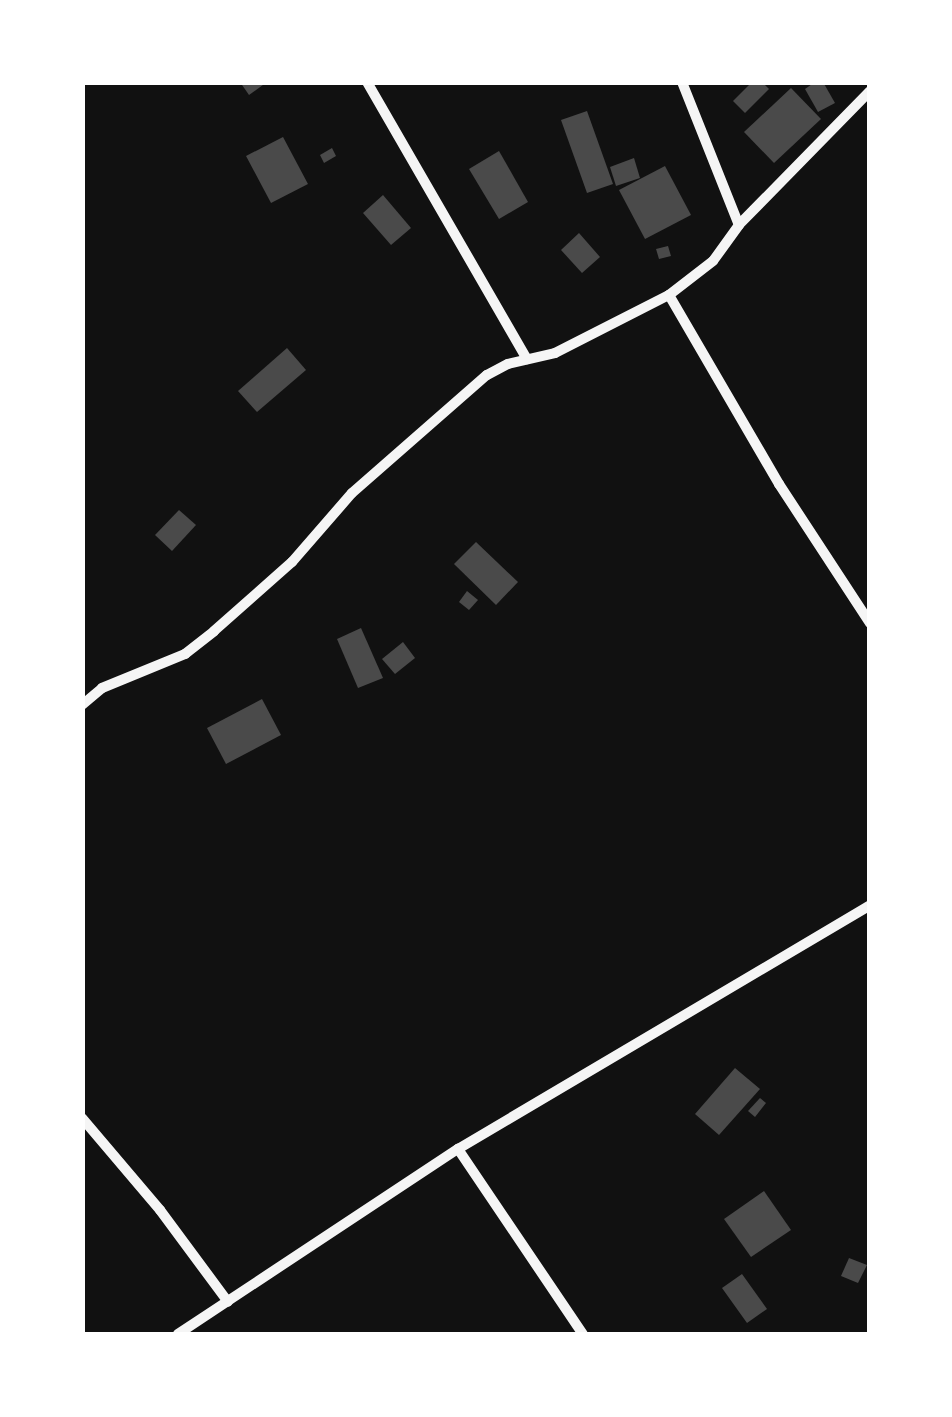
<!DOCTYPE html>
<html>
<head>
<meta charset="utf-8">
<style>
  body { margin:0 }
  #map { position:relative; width:952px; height:1417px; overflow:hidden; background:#111; font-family:Karla,sans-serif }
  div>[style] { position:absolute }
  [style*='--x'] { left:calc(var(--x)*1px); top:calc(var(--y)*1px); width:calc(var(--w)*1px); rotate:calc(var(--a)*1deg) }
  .building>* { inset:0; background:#4a4a4a }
  .minor>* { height:10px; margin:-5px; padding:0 5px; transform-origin:5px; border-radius:5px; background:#f5f5f5 }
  span { translate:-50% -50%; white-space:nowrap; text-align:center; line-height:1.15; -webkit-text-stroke:8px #fff; paint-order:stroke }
  .frame { position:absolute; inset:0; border:85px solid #fff; pointer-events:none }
</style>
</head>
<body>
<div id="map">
  <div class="building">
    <i style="clip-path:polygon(240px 82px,267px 82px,249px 95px)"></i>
    <i style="clip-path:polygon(752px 82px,762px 82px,769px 89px,745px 113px,733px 101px)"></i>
    <i style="clip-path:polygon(815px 82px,823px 82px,835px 103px,818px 112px,805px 89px)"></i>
    <i style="clip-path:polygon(791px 88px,821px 119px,774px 163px,744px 132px)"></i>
    <i style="clip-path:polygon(587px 111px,613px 184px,587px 193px,561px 120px)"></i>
    <i style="clip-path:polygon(283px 137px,308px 184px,271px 203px,246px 156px)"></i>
    <i style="clip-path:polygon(332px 148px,336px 156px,324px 163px,320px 155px)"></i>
    <i style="clip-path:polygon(499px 151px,528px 202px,499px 219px,469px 169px)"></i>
    <i style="clip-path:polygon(634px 158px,640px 178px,616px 186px,610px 167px)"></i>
    <i style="clip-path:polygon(665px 166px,691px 215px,645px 239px,619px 190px)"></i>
    <i style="clip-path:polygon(383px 195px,411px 228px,391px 245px,363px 213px)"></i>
    <i style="clip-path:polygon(579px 233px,600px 257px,582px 273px,561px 250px)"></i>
    <i style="clip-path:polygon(668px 246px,671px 256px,659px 259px,656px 249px)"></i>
    <i style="clip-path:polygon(287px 348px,306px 370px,257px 412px,238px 391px)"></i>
    <i style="clip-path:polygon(179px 510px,196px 525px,172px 551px,155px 535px)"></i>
    <i style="clip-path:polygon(476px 542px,518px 582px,496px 605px,454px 564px)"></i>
    <i style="clip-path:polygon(467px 591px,478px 600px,469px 610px,459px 602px)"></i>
    <i style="clip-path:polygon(361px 628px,383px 678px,358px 688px,337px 639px)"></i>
    <i style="clip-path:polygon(403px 642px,415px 658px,395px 674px,382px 659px)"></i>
    <i style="clip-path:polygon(262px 699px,281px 735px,226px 764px,207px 728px)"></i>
    <i style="clip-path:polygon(735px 1068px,760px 1089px,719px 1135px,695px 1114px)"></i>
    <i style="clip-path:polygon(760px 1098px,766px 1103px,755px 1117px,748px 1111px)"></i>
    <i style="clip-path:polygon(764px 1191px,791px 1230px,751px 1257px,724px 1219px)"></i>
    <i style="clip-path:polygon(849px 1258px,867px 1265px,858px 1283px,841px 1276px)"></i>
    <i style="clip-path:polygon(742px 1274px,767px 1309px,747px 1323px,722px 1288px)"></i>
  </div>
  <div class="minor">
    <i style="--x:367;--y:82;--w:320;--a:60"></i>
    <i style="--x:682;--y:82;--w:154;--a:68.3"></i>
    <i style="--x:870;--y:91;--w:187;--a:134.4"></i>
    <i style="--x:739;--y:225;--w:44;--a:125.8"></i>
    <i style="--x:713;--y:261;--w:56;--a:142.3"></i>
    <i style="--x:669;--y:295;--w:219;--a:59.8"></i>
    <i style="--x:779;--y:484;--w:166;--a:56.8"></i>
    <i style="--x:82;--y:705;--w:26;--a:-40"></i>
    <i style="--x:102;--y:688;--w:90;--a:-22.3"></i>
    <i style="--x:185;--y:654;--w:37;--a:-38"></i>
    <i style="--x:214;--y:631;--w:104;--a:-41.5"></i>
    <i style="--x:292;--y:562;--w:91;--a:-49"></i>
    <i style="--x:352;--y:493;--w:179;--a:-41.2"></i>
    <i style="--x:487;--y:375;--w:24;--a:-28"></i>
    <i style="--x:508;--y:364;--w:48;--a:-13.2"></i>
    <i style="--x:555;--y:353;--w:128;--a:-27"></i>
    <i style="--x:82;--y:1118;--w:121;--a:49.7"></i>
    <i style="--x:160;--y:1210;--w:114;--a:53.5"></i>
    <i style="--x:458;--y:1149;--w:223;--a:56"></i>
    <i style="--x:178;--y:1334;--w:336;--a:-33.5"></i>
    <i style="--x:458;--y:1149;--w:479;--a:-30.6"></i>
  </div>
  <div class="frame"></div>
</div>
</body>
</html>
